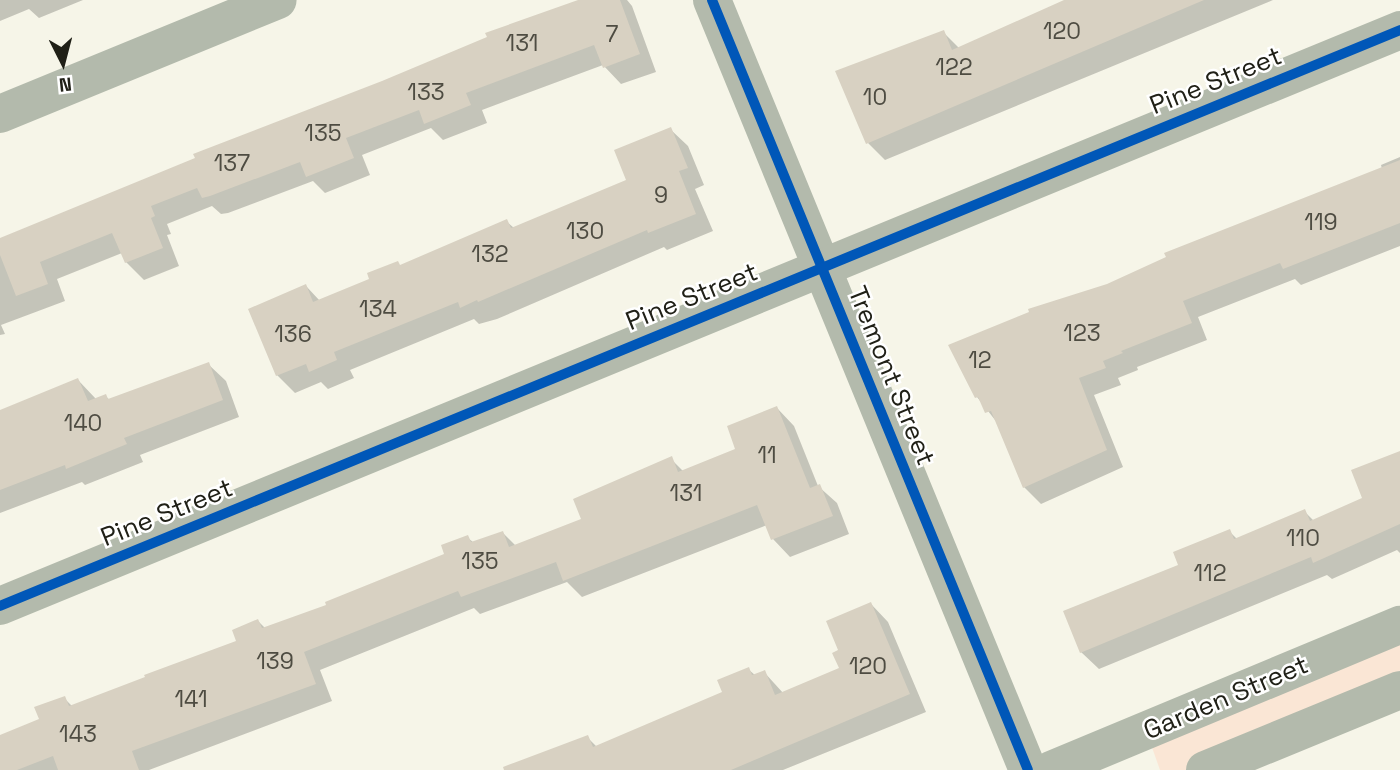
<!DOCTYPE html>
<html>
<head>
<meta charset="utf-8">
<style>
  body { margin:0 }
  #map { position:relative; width:1400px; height:770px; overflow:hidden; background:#f6f5e8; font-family:"Space Grotesk",sans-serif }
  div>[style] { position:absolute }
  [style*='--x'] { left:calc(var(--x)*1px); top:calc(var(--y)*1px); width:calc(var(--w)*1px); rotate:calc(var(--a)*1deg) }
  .green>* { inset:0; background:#fae6d5 }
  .shadow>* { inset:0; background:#0003 }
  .building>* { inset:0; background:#d8d1c2 }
  .minor>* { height:38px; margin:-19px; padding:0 19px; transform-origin:19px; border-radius:19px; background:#b3baac }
  .cycleway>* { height:10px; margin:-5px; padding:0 5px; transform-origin:5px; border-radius:5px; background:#0057b8 }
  span { translate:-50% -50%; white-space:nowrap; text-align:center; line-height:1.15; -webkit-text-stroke:5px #fff; paint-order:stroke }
  .number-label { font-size:23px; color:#4e4c42 }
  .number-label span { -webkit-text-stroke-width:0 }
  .street-label { font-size:26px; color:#202017 }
  .north { position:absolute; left:28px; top:28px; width:70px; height:70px; -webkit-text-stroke:5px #fff; paint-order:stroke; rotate:174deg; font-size:19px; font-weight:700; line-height:28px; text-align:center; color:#202017 }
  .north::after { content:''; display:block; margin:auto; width:24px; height:32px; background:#202017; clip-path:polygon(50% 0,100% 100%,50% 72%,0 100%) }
</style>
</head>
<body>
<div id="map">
  <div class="green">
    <i style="clip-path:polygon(1400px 632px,1400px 682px,1187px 770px,1160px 770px,1148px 736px)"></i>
  </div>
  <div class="shadow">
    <i style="clip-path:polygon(0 0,83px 0,39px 18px,29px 9px,0 21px)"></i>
    <i style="clip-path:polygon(582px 0,627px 0,632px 6px,656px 72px,621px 84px,603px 65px,482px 110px,487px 123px,443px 140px,431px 128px,362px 155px,370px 175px,325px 193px,313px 181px,228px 213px,221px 214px,212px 206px,167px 224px,171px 234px,167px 235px,179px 266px,144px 280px,126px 262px,122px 253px,57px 279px,65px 301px,1px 325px,5px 334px,0 335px,0 239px)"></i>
    <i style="clip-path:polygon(1070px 0,1273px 0,885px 160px,868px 143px,943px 32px,959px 48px)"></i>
    <i style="clip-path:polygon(670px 129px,688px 146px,704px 185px,695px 189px,713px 231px,667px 250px,664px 247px,497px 319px,479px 324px,474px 319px,350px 370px,354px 378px,328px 389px,321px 382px,295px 393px,277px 375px,306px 286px,320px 301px,506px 221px,514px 228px,629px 181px)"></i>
    <i style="clip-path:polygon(1400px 157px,1400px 246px,1301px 285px,1295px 279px,1198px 317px,1207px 340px,1137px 367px,1138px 370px,1118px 378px,1121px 385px,1094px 395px,1123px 467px,1041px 504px,1024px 487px,999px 425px,977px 397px,1108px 285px,1382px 169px,1381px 165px)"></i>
    <i style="clip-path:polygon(208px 364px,226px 381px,239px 417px,140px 455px,143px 462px,85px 485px,82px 482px,0 513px,0 424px,78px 380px,96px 399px,105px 396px,110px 400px)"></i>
    <i style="clip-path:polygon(777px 408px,794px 426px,818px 486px,837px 503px,849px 534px,790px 557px,773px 539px,767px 525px,582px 597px,567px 582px,480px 614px,474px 608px,320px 670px,332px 701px,149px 770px,0 770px,0 737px,41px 720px,64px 698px,73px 707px,238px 642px,258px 621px,266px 629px,328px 606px,446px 555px,467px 537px,474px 543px,503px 533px,516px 546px,583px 520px,671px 459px,684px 472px,738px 450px)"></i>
    <i style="clip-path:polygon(1400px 460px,1400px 553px,1397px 550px,1332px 579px,1327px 575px,1099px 669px,1081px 652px,1181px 566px,1229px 531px,1237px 539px,1304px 511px,1314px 521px,1365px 499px)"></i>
    <i style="clip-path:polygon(871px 604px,888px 622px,926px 712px,783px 770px,532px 770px,587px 737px,597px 747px,724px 693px,748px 669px,756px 676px,764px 672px,784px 694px,841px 669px,841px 651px)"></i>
  </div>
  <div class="building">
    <i style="clip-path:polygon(578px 0,620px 0,640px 54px,603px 68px,594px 45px,466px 93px,471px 105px,424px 124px,419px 110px,346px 138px,354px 158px,306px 177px,300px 162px,210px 196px,202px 198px,197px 188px,151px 206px,155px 216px,151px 218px,163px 248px,125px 263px,112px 233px,40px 262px,48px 284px,16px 296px,0 255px,0 238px,195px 158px,193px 154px,382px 81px,487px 37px,485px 33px)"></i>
    <i style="clip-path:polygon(1064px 0,1204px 0,866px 144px,835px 71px,944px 30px,952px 50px)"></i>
    <i style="clip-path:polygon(671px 127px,688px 168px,679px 171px,696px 214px,648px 233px,647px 230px,478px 302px,477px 300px,460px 308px,458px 302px,334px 352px,337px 360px,309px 372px,306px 364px,276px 376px,248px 309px,306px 284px,313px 302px,369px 279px,367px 273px,398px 261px,400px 265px,507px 219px,511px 228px,626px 180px,614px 150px)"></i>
    <i style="clip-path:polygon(1400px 160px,1400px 223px,1283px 269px,1280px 263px,1183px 301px,1192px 323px,1121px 351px,1123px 353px,1103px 361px,1106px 368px,1079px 378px,1107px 450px,1023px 488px,991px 411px,985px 413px,978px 397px,975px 398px,948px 345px,1029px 312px,1028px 309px,1107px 284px,1166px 257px,1164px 253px)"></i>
    <i style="clip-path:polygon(209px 362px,223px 400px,124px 438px,127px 444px,66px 469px,65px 465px,0 490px,0 410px,78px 378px,88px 401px,106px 394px,108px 399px)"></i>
    <i style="clip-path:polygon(777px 406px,810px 488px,820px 484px,833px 516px,771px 540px,757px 505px,563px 581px,556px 562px,461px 597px,458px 591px,304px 652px,316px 684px,132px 751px,139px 770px,58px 770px,53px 756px,17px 770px,0 770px,0 735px,39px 719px,34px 707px,65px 696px,69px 706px,145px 677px,144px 675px,236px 641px,232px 630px,258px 619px,262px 628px,326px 605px,325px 602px,444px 554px,441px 545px,468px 535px,471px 542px,503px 531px,509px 547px,581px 519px,573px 499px,672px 456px,678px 472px,735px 449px,727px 426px)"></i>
    <i style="clip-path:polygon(1400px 451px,1400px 524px,1313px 563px,1311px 557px,1080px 653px,1063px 611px,1178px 565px,1173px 552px,1230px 529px,1234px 539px,1305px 509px,1310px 521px,1362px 498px,1351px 470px)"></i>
    <i style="clip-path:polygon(871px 602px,910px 694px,731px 770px,504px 770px,503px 767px,588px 735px,593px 747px,722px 692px,717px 680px,749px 667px,752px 675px,765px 670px,775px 695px,839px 668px,832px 653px,838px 650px,826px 621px)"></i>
  </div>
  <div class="minor">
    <i style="--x:712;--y:0;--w:832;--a:67.69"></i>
    <i style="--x:0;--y:114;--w:300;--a:-22.3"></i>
    <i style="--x:0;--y:606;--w:1514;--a:-22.36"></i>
    <i style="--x:1051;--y:770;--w:378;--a:-22.6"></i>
    <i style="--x:1205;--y:770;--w:211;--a:-22.3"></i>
  </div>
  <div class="cycleway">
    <i style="--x:712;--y:0;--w:832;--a:67.69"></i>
    <i style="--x:0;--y:606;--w:1514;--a:-22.36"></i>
  </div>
  <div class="number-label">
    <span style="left:1062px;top:31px">120</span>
    <span style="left:612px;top:34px">7</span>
    <span style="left:522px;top:43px">131</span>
    <span style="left:954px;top:67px">122</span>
    <span style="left:426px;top:92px">133</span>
    <span style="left:875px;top:97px">10</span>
    <span style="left:323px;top:133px">135</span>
    <span style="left:232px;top:163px">137</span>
    <span style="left:661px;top:195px">9</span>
    <span style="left:1321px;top:222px">119</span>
    <span style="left:585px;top:231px">130</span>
    <span style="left:490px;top:254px">132</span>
    <span style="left:378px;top:309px">134</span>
    <span style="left:1082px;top:333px">123</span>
    <span style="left:293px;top:334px">136</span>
    <span style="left:980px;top:360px">12</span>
    <span style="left:83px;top:423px">140</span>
    <span style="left:767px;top:455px">11</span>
    <span style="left:686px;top:493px">131</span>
    <span style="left:1303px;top:538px">110</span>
    <span style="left:480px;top:561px">135</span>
    <span style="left:1210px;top:573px">112</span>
    <span style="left:275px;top:661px">139</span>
    <span style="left:868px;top:666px">120</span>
    <span style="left:191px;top:699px">141</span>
    <span style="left:78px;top:734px">143</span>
  </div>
  <div class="street-label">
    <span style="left:1216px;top:81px;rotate:-22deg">Pine Street</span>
    <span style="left:692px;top:297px;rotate:-22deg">Pine Street</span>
    <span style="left:891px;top:376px;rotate:68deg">Tremont Street</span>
    <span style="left:167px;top:513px;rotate:-22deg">Pine Street</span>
    <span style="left:1226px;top:698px;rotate:-23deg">Garden Street</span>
  </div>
  <div class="north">N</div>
</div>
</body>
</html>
